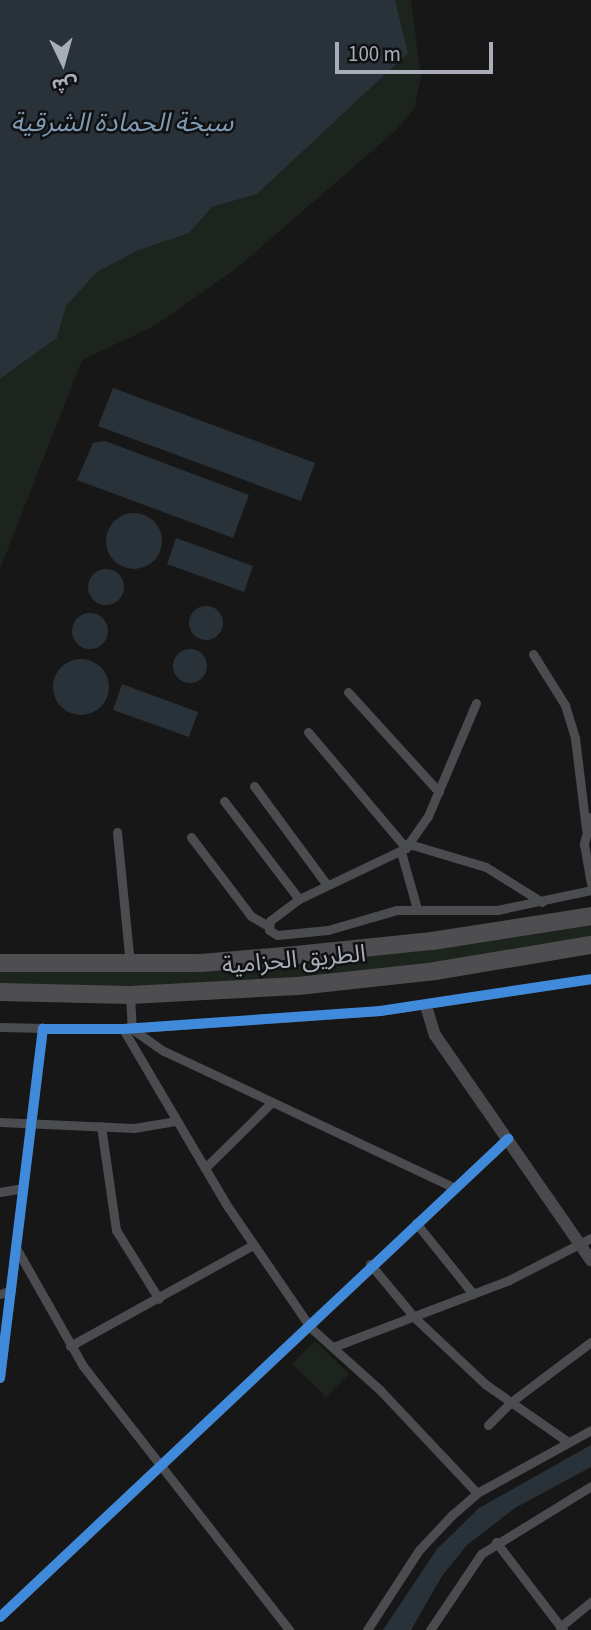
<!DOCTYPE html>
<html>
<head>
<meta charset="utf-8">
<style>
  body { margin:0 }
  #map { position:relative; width:591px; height:1630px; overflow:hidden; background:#171717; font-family:"Source Sans 3","Noto Sans Arabic",sans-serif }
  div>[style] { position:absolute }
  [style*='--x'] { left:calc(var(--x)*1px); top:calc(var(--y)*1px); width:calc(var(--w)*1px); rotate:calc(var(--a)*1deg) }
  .green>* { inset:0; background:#1d241e }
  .water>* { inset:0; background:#2a3239 }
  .round { border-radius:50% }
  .street>* { height:9px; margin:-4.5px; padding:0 4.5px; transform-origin:4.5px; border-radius:4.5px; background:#4b4c50 }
  .secondary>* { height:12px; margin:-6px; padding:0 6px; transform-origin:6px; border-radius:6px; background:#4a4a4e }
  .highway>* { height:18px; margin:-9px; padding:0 9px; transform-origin:9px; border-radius:9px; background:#4e4e51 }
  .cycleway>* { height:10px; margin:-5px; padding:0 5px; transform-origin:5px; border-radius:5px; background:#408adc }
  span { translate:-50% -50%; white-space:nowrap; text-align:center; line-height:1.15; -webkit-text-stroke:5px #111113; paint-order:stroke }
  .street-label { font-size:24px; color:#a8adb8 }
  .water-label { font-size:26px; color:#7f9bb3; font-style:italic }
  .north { position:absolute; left:28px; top:28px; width:70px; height:70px; -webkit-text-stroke:5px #111113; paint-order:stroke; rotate:175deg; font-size:19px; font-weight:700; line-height:28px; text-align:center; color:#a8adb8 }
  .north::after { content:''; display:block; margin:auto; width:24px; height:32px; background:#a8adb8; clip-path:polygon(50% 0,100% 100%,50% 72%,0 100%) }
  .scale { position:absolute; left:335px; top:42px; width:158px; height:32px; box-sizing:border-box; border:4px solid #a8adb8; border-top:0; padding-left:9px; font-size:21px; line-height:24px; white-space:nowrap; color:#a8adb8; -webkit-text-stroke:5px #111113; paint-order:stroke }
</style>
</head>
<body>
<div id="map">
  <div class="green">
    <i style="clip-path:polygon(395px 0,411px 0,421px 78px,414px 109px,395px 131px,237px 268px,154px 326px,82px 360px,0 569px,0 379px,57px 338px,66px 306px,97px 272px,139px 250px,189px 233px,212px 207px,257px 194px,408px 53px)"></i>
    <i style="clip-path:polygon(591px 921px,591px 941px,424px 967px,193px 986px,0 987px,0 968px,102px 971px)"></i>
    <i style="clip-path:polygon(315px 1341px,349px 1374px,326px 1397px,292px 1364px)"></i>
  </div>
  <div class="water">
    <i style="clip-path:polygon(0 0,395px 0,408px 53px,257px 194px,212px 207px,189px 233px,139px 250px,97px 272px,66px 306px,57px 338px,0 379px)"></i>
    <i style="clip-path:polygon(113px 388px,315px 463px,301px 501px,98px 426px)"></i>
    <i style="clip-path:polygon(105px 441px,249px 495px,233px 538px,77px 480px,93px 443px)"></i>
    <i class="round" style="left:106px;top:513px;width:56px;height:56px"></i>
    <i style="clip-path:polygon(176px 538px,253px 566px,244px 592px,167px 564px)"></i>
    <i class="round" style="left:88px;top:569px;width:36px;height:36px"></i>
    <i class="round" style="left:189px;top:606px;width:34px;height:34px"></i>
    <i class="round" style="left:72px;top:613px;width:36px;height:36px"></i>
    <i class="round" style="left:173px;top:649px;width:34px;height:34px"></i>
    <i class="round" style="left:53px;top:659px;width:56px;height:56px"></i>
    <i style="clip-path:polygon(122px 684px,198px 712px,189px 737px,113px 710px)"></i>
    <i style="clip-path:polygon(591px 1445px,591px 1467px,515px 1508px,467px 1545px,442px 1576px,411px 1630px,383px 1630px,437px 1549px,479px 1508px)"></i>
  </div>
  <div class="street">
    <i style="--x:533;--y:654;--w:60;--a:57.9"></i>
    <i style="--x:565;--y:705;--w:34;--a:73"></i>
    <i style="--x:575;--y:738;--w:92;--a:83.1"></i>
    <i style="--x:348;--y:692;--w:135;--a:47.7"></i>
    <i style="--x:476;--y:703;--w:123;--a:113"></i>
    <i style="--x:428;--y:816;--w:39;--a:125"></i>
    <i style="--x:406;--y:848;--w:119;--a:154.5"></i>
    <i style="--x:299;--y:899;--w:36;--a:143"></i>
    <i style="--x:270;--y:921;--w:9;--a:96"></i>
    <i style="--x:269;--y:930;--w:9;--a:32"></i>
    <i style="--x:277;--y:935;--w:51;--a:-5.6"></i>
    <i style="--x:328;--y:930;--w:72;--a:-16.2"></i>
    <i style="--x:397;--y:910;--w:100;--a:0"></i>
    <i style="--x:497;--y:910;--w:96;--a:-12"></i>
    <i style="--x:308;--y:732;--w:152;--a:49.8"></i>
    <i style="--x:254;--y:786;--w:123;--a:53.6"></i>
    <i style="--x:224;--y:801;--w:123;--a:52.6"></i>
    <i style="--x:591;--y:817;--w:28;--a:105"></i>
    <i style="--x:584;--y:844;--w:40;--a:80"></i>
    <i style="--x:117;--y:832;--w:134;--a:84.4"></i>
    <i style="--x:191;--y:837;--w:99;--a:52.8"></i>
    <i style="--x:251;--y:916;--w:20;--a:30"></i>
    <i style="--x:409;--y:844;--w:80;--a:16.6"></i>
    <i style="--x:486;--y:867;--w:66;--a:32"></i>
    <i style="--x:401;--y:852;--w:59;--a:74.3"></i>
    <i style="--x:130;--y:995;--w:34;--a:87"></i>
    <i style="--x:132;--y:1029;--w:39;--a:35"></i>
    <i style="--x:164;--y:1051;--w:322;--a:25.2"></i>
    <i style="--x:0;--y:1027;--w:46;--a:1.2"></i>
    <i style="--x:123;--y:1029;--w:207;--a:59.5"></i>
    <i style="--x:228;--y:1207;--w:147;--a:55.6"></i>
    <i style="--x:311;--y:1328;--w:93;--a:41.9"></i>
    <i style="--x:380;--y:1390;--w:141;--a:46.7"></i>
    <i style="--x:0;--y:1122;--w:134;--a:2.6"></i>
    <i style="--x:134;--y:1128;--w:43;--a:-9.5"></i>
    <i style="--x:101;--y:1126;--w:105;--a:81.8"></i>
    <i style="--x:116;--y:1230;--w:81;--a:58.1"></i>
    <i style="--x:205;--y:1168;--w:94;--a:-44.6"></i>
    <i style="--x:0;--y:1192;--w:23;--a:-10"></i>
    <i style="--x:416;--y:1223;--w:91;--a:51.2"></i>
    <i style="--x:16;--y:1248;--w:136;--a:60.4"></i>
    <i style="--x:83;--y:1366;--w:335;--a:52"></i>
    <i style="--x:370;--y:1264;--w:70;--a:50.2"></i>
    <i style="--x:415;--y:1318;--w:96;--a:43.3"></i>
    <i style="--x:485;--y:1384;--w:101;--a:34.9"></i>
    <i style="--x:0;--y:1294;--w:12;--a:-20"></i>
    <i style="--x:70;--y:1346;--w:209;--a:-28.9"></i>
    <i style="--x:333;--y:1347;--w:188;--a:-20.8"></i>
    <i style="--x:509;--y:1280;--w:92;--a:-27.1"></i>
    <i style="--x:0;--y:1378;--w:352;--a:-83"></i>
    <i style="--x:43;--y:1029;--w:80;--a:0"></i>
    <i style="--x:123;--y:1029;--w:258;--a:-4"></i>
    <i style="--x:380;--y:1011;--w:213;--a:-8.6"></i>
    <i style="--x:488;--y:1425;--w:33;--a:-45"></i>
    <i style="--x:511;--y:1402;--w:100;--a:-36.9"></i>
    <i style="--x:496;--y:1542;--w:111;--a:52.7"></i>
    <i style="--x:0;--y:1617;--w:698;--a:-43.26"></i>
    <i style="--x:560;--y:1627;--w:40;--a:-39"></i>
    <i style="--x:367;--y:1630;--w:95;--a:-57"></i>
    <i style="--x:419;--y:1550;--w:48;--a:-46.7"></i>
    <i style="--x:452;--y:1515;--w:33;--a:-41"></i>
    <i style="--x:477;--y:1493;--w:130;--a:-28.9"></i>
    <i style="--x:430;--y:1630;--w:92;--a:-56.1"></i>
    <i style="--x:481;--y:1554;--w:129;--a:-31.7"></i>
  </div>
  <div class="secondary">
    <i style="--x:426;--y:1006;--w:30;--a:73"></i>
    <i style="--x:435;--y:1035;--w:274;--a:55.3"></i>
  </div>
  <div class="highway">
    <i style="--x:0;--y:963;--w:201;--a:0"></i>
    <i style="--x:201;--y:963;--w:95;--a:-4.8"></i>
    <i style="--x:296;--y:955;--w:137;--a:-5.9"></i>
    <i style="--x:432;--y:941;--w:161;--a:-8.9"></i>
    <i style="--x:0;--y:992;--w:130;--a:1.3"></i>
    <i style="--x:130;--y:995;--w:168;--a:-3.1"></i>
    <i style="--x:298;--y:986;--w:138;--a:-6.2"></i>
    <i style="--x:435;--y:971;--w:158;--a:-9.5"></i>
  </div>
  <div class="cycleway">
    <i style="--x:0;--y:1378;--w:352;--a:-83"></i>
    <i style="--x:43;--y:1029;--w:80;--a:0"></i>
    <i style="--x:123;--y:1029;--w:258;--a:-4"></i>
    <i style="--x:380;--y:1011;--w:213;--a:-8.6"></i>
    <i style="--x:0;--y:1617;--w:698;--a:-43.26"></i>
  </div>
  <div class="street-label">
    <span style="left:294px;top:960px;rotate:-5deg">الطريق الحزامية</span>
  </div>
  <div class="water-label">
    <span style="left:122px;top:123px">سبخة الحمادة الشرقية</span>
  </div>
  <div class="north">ش</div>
  <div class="scale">100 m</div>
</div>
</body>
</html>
